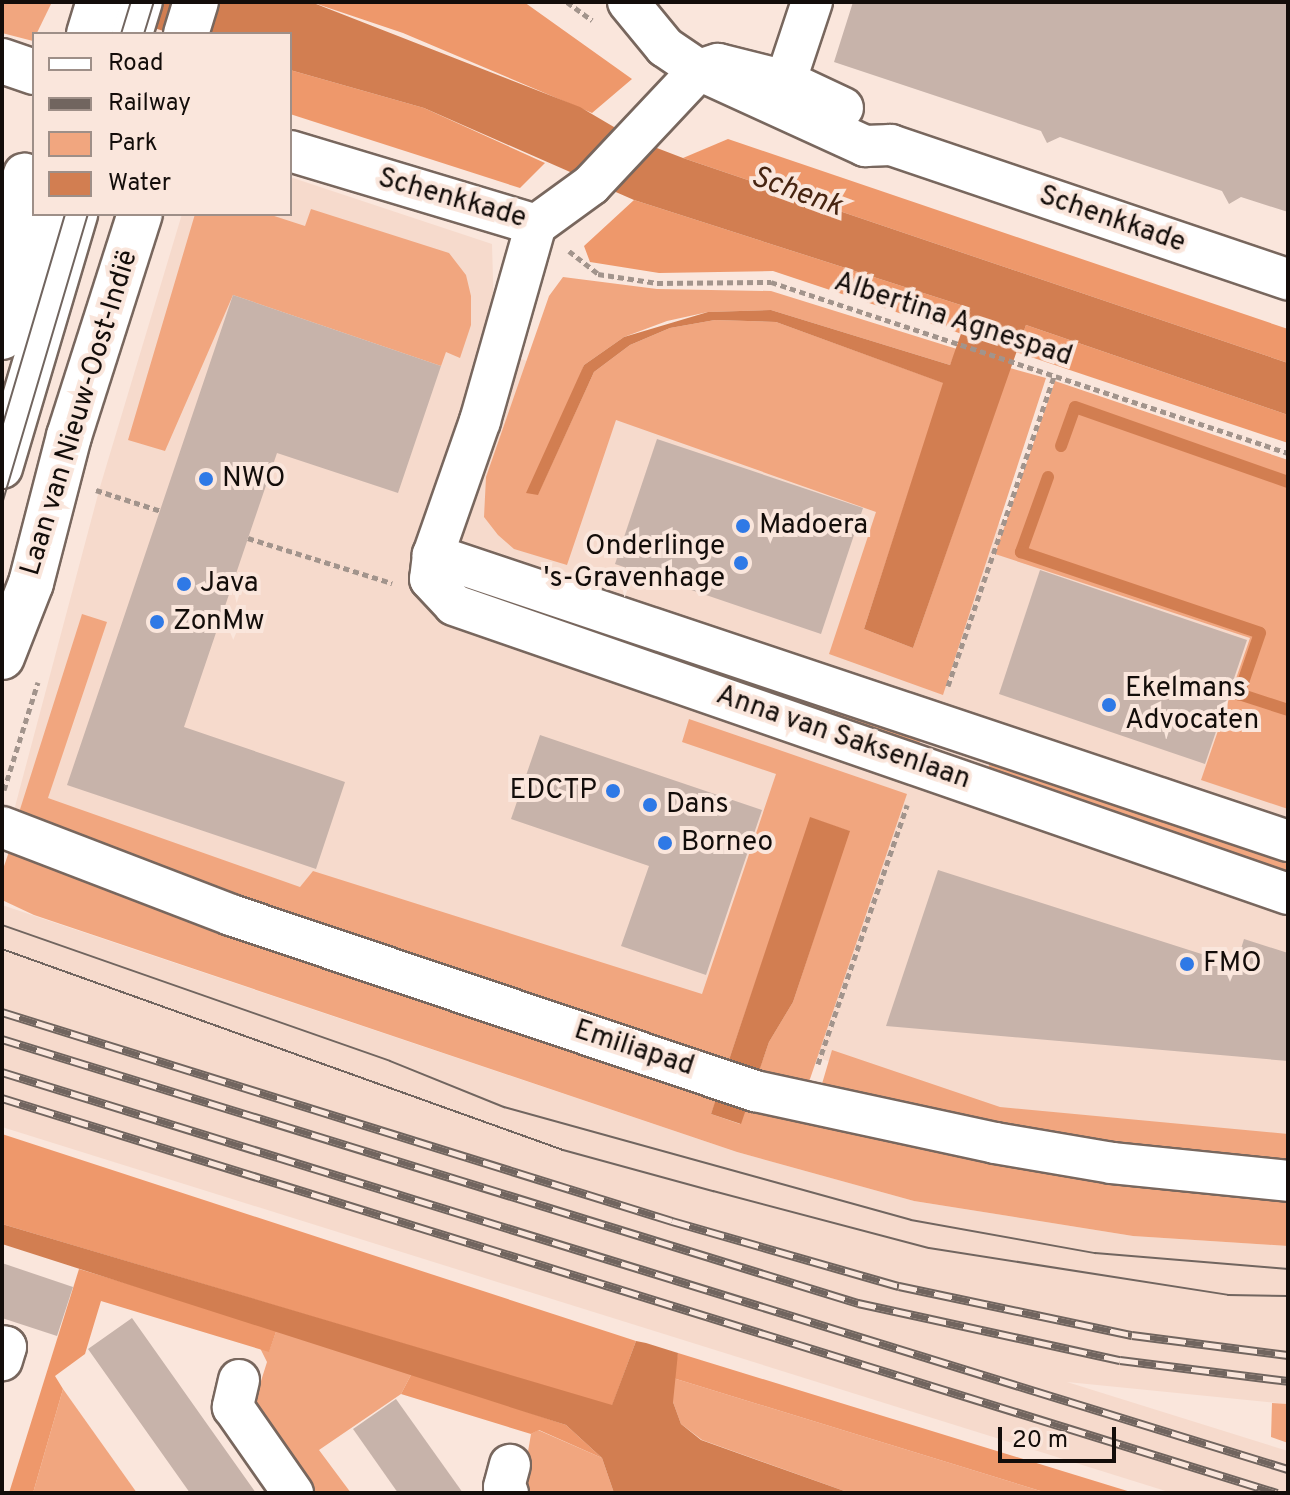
<!DOCTYPE html>
<html>
<head>
<meta charset="utf-8">
<style>
  body { margin:0 }
  #map { position:relative; width:1290px; height:1495px; overflow:hidden; background:#fae6dc; font-family:Overpass,sans-serif }
  div>[style] { position:absolute }
  [style*='--x'] { left:calc(var(--x)*1px); top:calc(var(--y)*1px); width:calc(var(--w)*1px); rotate:calc(var(--a)*1deg) }
  .built>* { inset:0; background:#f6dacc }
  .green>* { inset:0; background:#f1a67f }
  .forest>* { inset:0; background:#ee986b }
  .water>* { inset:0; background:#d27e51 }
  .stream>* { height:12px; margin:-6px; padding:0 6px; transform-origin:6px; border-radius:6px; background:#d27e51 }
  .building>* { inset:0; background:#c7b3aa }
  .path>* { height:5px; margin-top:-2.5px; transform-origin:0; background:repeating-linear-gradient(90deg,#a2948c 0 6px,transparent 0 10px) }
  .roads { filter:drop-shadow(2px 0 #78675e) drop-shadow(-2px 0 #78675e) drop-shadow(0 2px #78675e) drop-shadow(0 -2px #78675e) }
  .minor>* { height:40px; margin:-20px; padding:0 20px; transform-origin:20px; border-radius:20px; background:#fff }
  .major>* { height:44px; margin:-22px; padding:0 22px; transform-origin:22px; border-radius:22px; background:#fff }
  .tram>* { height:2px; margin:-1px; padding:0 1px; transform-origin:1px; border-radius:1px; background:#71655f }
  .rail>* { height:9px; margin-top:-4.5px; transform-origin:0; background:repeating-linear-gradient(90deg,#fae6dc 0 18px,#71655f 0 36px); box-sizing:border-box; border-block:2px solid #71655f }
  .dots>* { width:22px; height:22px; translate:-50% -50%; box-sizing:border-box; border:4px solid #fae6dc; border-radius:50% }
  span { translate:-50% -50%; white-space:nowrap; text-align:center; line-height:1.15; -webkit-text-stroke:8px #fae6dc; paint-order:stroke }
  .street-label { font-size:28px; color:#130d0a }
  .poi-label { font-size:28px; color:#130d0a }
  .left { translate:0 -50%; text-align:left }
  .right { translate:-100% -50%; text-align:right }
  .water-label { font-size:30px; color:#472512; font-style:italic }
  .frame { position:absolute; inset:0; border:4px solid #130d0a; pointer-events:none }
  .legend { position:absolute; left:32px; top:32px; width:260px; height:184px; box-sizing:border-box; background:#fae6dc; border:2px solid #9e8f88; margin:0; padding:10px 14px; list-style:none; font-size:24px; color:#130d0a }
  .legend li { display:flex; align-items:center; gap:16px; height:40px }
  .legend b { width:40px; border:2px solid #9e8f88 }
  .scale { position:absolute; left:998px; top:1427px; width:118px; height:36px; box-sizing:border-box; border:4px solid #130d0a; border-top:0; padding-left:10px; font-size:24px; line-height:28px; white-space:nowrap; color:#130d0a; -webkit-text-stroke:6px #fae6dc; paint-order:stroke }
</style>
</head>
<body>
<div id="map">
  <div class="built">
    <i style="clip-path:polygon(290px 177px,492px 244px,495px 350px,1288px 623px,1288px 1145px,1002px 1117px,769px 1042px,726px 1069px,12px 818px,100px 487px,182px 214px,290px 214px)"></i>
    <i style="clip-path:polygon(2px 905px,737px 1152px,914px 1201px,1133px 1236px,1288px 1246px,1288px 1404px,1067px 1382px,1288px 1451px,1288px 1493px,1172px 1493px,2px 1127px)"></i>
  </div>
  <div class="green">
    <i style="clip-path:polygon(2px 2px,52px 2px,33px 41px,2px 33px)"></i>
    <i style="clip-path:polygon(311px 209px,449px 253px,466px 275px,471px 296px,471px 325px,460px 358px,446px 352px,441px 366px,233px 295px,165px 451px,128px 440px,195px 214px,268px 214px,305px 226px)"></i>
    <i style="clip-path:polygon(563px 277px,657px 289px,771px 291px,957px 349px,950px 365px,771px 310px,708px 312px,667px 321px,624px 337px,584px 365px,538px 494px,594px 372px,630px 345px,670px 328px,715px 320px,776px 322px,944px 383px,864px 629px,913px 648px,1010px 368px,1046px 378px,943px 695px,829px 654px,876px 512px,616px 420px,567px 565px,514px 549px,498px 535px,484px 517px,486px 477px,549px 296px)"></i>
    <i style="clip-path:polygon(1055px 381px,1288px 460px,1288px 809px,1201px 780px,1250px 638px,995px 554px)"></i>
    <i style="clip-path:polygon(82px 614px,107px 622px,48px 798px,300px 887px,313px 871px,702px 994px,776px 774px,682px 742px,689px 719px,907px 794px,810px 1079px,804px 1088px,756px 1079px,769px 1042px,793px 1002px,849px 831px,811px 818px,725px 1072px,16px 822px)"></i>
    <i style="clip-path:polygon(585px 614px,924px 730px,916px 753px,577px 637px)"></i>
    <i style="clip-path:polygon(991px 760px,1288px 852px,1288px 878px,988px 769px)"></i>
    <i style="clip-path:polygon(14px 837px,720px 1090px,711px 1114px,740px 1124px,749px 1099px,1288px 1188px,1288px 1246px,1133px 1236px,914px 1201px,737px 1152px,34px 915px,2px 900px,2px 872px)"></i>
    <i style="clip-path:polygon(832px 1050px,1000px 1107px,1288px 1134px,1288px 1172px,1147px 1157px,819px 1094px)"></i>
    <i style="clip-path:polygon(277px 1329px,412px 1373px,401px 1394px,319px 1450px,351px 1493px,314px 1493px,257px 1413px,255px 1400px,267px 1362px,260px 1348px,269px 1351px)"></i>
    <i style="clip-path:polygon(673px 1378px,1047px 1493px,850px 1493px,702px 1440px,681px 1424px,673px 1402px)"></i>
    <i style="clip-path:polygon(63px 1389px,137px 1493px,33px 1493px)"></i>
    <i style="clip-path:polygon(1272px 1403px,1288px 1404px,1288px 1443px,1271px 1437px)"></i>
    <i style="clip-path:polygon(538px 1430px,602px 1458px,614px 1493px,521px 1493px,531px 1434px)"></i>
  </div>
  <div class="forest">
    <i style="clip-path:polygon(311px 2px,524px 2px,632px 79px,592px 113px,403px 33px)"></i>
    <i style="clip-path:polygon(290px 70px,424px 108px,545px 163px,520px 188px,290px 114px)"></i>
    <i style="clip-path:polygon(728px 139px,1288px 329px,1288px 363px,683px 158px)"></i>
    <i style="clip-path:polygon(634px 200px,970px 308px,962px 334px,773px 271px,659px 273px,590px 262px,584px 246px)"></i>
    <i style="clip-path:polygon(1026px 325px,1288px 415px,1288px 443px,1016px 352px)"></i>
    <i style="clip-path:polygon(2px 1134px,636px 1341px,612px 1406px,2px 1224px)"></i>
    <i style="clip-path:polygon(79px 1269px,277px 1329px,269px 1352px,101px 1301px,85px 1354px,55px 1376px,63px 1389px,33px 1493px,9px 1493px)"></i>
    <i style="clip-path:polygon(678px 1353px,1134px 1493px,1047px 1493px,673px 1378px)"></i>
    <i style="clip-path:polygon(412px 1373px,566px 1425px,602px 1458px,539px 1430px,531px 1434px,401px 1394px)"></i>
  </div>
  <div class="water">
    <i style="clip-path:polygon(72px 2px,311px 2px,580px 107px,636px 140px,683px 158px,1288px 363px,1288px 415px,1026px 325px,913px 648px,864px 629px,943px 383px,776px 322px,715px 320px,670px 328px,630px 345px,594px 372px,538px 495px,526px 493px,584px 365px,624px 337px,708px 312px,771px 310px,950px 365px,970px 308px,634px 200px,424px 108px,290px 70px,290px 34px,173px 34px)"></i>
    <i style="clip-path:polygon(810px 817px,850px 831px,793px 1002px,769px 1042px,741px 1124px,711px 1114px)"></i>
    <i style="clip-path:polygon(2px 1224px,612px 1405px,636px 1341px,646px 1343px,678px 1353px,673px 1402px,681px 1424px,701px 1440px,850px 1493px,614px 1493px,602px 1458px,566px 1425px,2px 1244px)"></i>
  </div>
  <div class="stream">
    <i style="--x:1061;--y:446;--w:41;--a:-70.3"></i>
    <i style="--x:1075;--y:407;--w:226;--a:19.4"></i>
    <i style="--x:1048;--y:477;--w:80;--a:109.8"></i>
    <i style="--x:1021;--y:552;--w:252;--a:18.7"></i>
    <i style="--x:1260;--y:633;--w:65;--a:109"></i>
    <i style="--x:1239;--y:694;--w:52;--a:18.1"></i>
  </div>
  <div class="building">
    <i style="clip-path:polygon(853px 2px,1288px 2px,1288px 212px,1241px 197px,1229px 204px,1222px 191px,1060px 137px,1047px 143px,1041px 131px,834px 62px)"></i>
    <i style="clip-path:polygon(233px 295px,441px 366px,398px 493px,277px 453px,184px 727px,345px 782px,316px 869px,67px 785px)"></i>
    <i style="clip-path:polygon(657px 439px,863px 508px,821px 634px,615px 564px)"></i>
    <i style="clip-path:polygon(1040px 570px,1247px 640px,1205px 764px,999px 694px)"></i>
    <i style="clip-path:polygon(540px 735px,762px 810px,706px 975px,621px 946px,649px 866px,511px 819px)"></i>
    <i style="clip-path:polygon(938px 870px,1236px 965px,1244px 939px,1288px 953px,1288px 1061px,886px 1026px)"></i>
    <i style="clip-path:polygon(2px 1263px,73px 1287px,57px 1336px,2px 1318px)"></i>
    <i style="clip-path:polygon(132px 1318px,212px 1431px,256px 1493px,190px 1493px,88px 1349px)"></i>
    <i style="clip-path:polygon(396px 1399px,463px 1493px,398px 1493px,353px 1429px)"></i>
  </div>
  <div class="path">
    <i style="--x:567;--y:2;--w:31;--a:36"></i>
    <i style="--x:569;--y:251;--w:37;--a:38"></i>
    <i style="--x:598;--y:274;--w:60;--a:8.7"></i>
    <i style="--x:657;--y:283;--w:114;--a:-0.5"></i>
    <i style="--x:771;--y:282;--w:545;--a:18.3"></i>
    <i style="--x:96;--y:490;--w:68;--a:17.9"></i>
    <i style="--x:248;--y:538;--w:151;--a:17.4"></i>
    <i style="--x:948;--y:686;--w:330;--a:-71.1"></i>
    <i style="--x:4;--y:790;--w:113;--a:-72.5"></i>
    <i style="--x:818;--y:1064;--w:274;--a:-71"></i>
  </div>
  <div class="roads">
    <div class="minor">
      <i style="--x:628;--y:2;--w:58;--a:50.6"></i>
      <i style="--x:665;--y:47;--w:41;--a:34.1"></i>
      <i style="--x:699;--y:70;--w:20;--a:-18"></i>
      <i style="--x:718;--y:64;--w:70;--a:14"></i>
      <i style="--x:786;--y:81;--w:63;--a:25.3"></i>
      <i style="--x:132;--y:34;--w:34;--a:-73"></i>
      <i style="--x:778;--y:104;--w:108;--a:-71.6"></i>
      <i style="--x:290;--y:151;--w:257;--a:16.7"></i>
      <i style="--x:536;--y:225;--w:68;--a:-36"></i>
      <i style="--x:591;--y:185;--w:158;--a:-46.8"></i>
      <i style="--x:699;--y:70;--w:183;--a:24.6"></i>
      <i style="--x:865;--y:146;--w:26;--a:-2"></i>
      <i style="--x:891;--y:145;--w:419;--a:18.7"></i>
      <i style="--x:2;--y:240;--w:70;--a:-71.6"></i>
      <i style="--x:2;--y:468;--w:265;--a:-73.5"></i>
      <i style="--x:433;--y:555;--w:142;--a:-70.7"></i>
      <i style="--x:480;--y:421;--w:204;--a:-74.1"></i>
      <i style="--x:2;--y:827;--w:245;--a:21"></i>
      <i style="--x:231;--y:915;--w:553;--a:18.57"></i>
      <i style="--x:755;--y:1091;--w:246;--a:12.2"></i>
      <i style="--x:995;--y:1143;--w:119;--a:9.7"></i>
      <i style="--x:1112;--y:1163;--w:177;--a:5.8"></i>
      <i style="--x:1288;--y:841;--w:902;--a:-161.5"></i>
      <i style="--x:433;--y:555;--w:24;--a:97"></i>
      <i style="--x:430;--y:579;--w:35;--a:47"></i>
      <i style="--x:454;--y:605;--w:883;--a:19.11"></i>
      <i style="--x:2;--y:1346;--w:4;--a:14"></i>
      <i style="--x:6;--y:1347;--w:14;--a:107"></i>
      <i style="--x:239;--y:1380;--w:28;--a:103"></i>
      <i style="--x:233;--y:1407;--w:105;--a:55.1"></i>
      <i style="--x:508;--y:1493;--w:7;--a:-124"></i>
      <i style="--x:504;--y:1487;--w:23;--a:-75"></i>
    </div>
    <div class="major">
      <i style="--x:89;--y:34;--w:34;--a:-73"></i>
      <i style="--x:186;--y:34;--w:34;--a:-73"></i>
      <i style="--x:2;--y:61;--w:34;--a:19"></i>
      <i style="--x:2;--y:337;--w:129;--a:-72.4"></i>
      <i style="--x:2;--y:657;--w:79;--a:-68.6"></i>
      <i style="--x:31;--y:583;--w:152;--a:-75.5"></i>
      <i style="--x:69;--y:436;--w:233;--a:-72.3"></i>
    </div>
  </div>
  <div class="tram">
    <i style="--x:121;--y:34;--w:34;--a:-73"></i>
    <i style="--x:144;--y:34;--w:34;--a:-73"></i>
    <i style="--x:2;--y:427;--w:222;--a:-73.5"></i>
    <i style="--x:2;--y:504;--w:302;--a:-73.5"></i>
    <i style="--x:2;--y:925;--w:411;--a:19.3"></i>
    <i style="--x:390;--y:1061;--w:123;--a:22"></i>
    <i style="--x:504;--y:1107;--w:422;--a:15.5"></i>
    <i style="--x:911;--y:1220;--w:187;--a:10.2"></i>
    <i style="--x:1095;--y:1253;--w:194;--a:4.7"></i>
    <i style="--x:2;--y:949;--w:596;--a:19.71"></i>
    <i style="--x:563;--y:1150;--w:156;--a:15.3"></i>
    <i style="--x:713;--y:1191;--w:223;--a:14.8"></i>
    <i style="--x:929;--y:1248;--w:303;--a:8.9"></i>
    <i style="--x:1228;--y:1295;--w:60;--a:1"></i>
  </div>
  <div class="rail">
    <i style="--x:2;--y:1012;--w:702;--a:17.32"></i>
    <i style="--x:672;--y:1221;--w:236;--a:16"></i>
    <i style="--x:899;--y:1286;--w:238;--a:11.9"></i>
    <i style="--x:1132;--y:1335;--w:157;--a:7.3"></i>
    <i style="--x:2;--y:1039;--w:896;--a:17.14"></i>
    <i style="--x:858;--y:1303;--w:268;--a:12.3"></i>
    <i style="--x:1120;--y:1360;--w:169;--a:7.1"></i>
    <i style="--x:2;--y:1072;--w:1346;--a:17.16"></i>
    <i style="--x:2;--y:1098;--w:1335;--a:17.21"></i>
  </div>
  <div class="dots">
    <i style="left:206px;top:479px;background:#2f79e6"></i>
    <i style="left:743px;top:526px;background:#2f79e6"></i>
    <i style="left:741px;top:563px;background:#2f79e6"></i>
    <i style="left:184px;top:584px;background:#2f79e6"></i>
    <i style="left:157px;top:622px;background:#2f79e6"></i>
    <i style="left:1109px;top:705px;background:#2f79e6"></i>
    <i style="left:613px;top:791px;background:#2f79e6"></i>
    <i style="left:650px;top:805px;background:#2f79e6"></i>
    <i style="left:665px;top:843px;background:#2f79e6"></i>
    <i style="left:1187px;top:964px;background:#2f79e6"></i>
  </div>
  <div class="street-label">
    <span style="left:452px;top:199px;rotate:16deg">Schenkkade</span>
    <span style="left:1112px;top:220px;rotate:19deg">Schenkkade</span>
    <span style="left:953px;top:320px;rotate:18deg">Albertina Agnespad</span>
    <span style="left:80px;top:413px;rotate:-73deg">Laan van Nieuw-Oost-Indië</span>
    <span style="left:843px;top:738px;rotate:19deg">Anna van Saksenlaan</span>
    <span style="left:634px;top:1049px;rotate:18deg">Emiliapad</span>
  </div>
  <div class="poi-label">
    <span class="left" style="left:222px;top:479px">NWO</span>
    <span class="left" style="left:759px;top:526px">Madoera</span>
    <span class="right" style="left:725px;top:563px">Onderlinge<br>'s-Gravenhage</span>
    <span class="left" style="left:200px;top:584px">Java</span>
    <span class="left" style="left:173px;top:622px">ZonMw</span>
    <span class="left" style="left:1125px;top:705px">Ekelmans<br>Advocaten</span>
    <span class="right" style="left:597px;top:791px">EDCTP</span>
    <span class="left" style="left:666px;top:805px">Dans</span>
    <span class="left" style="left:681px;top:843px">Borneo</span>
    <span class="left" style="left:1203px;top:964px">FMO</span>
  </div>
  <div class="water-label">
    <span style="left:796px;top:193px;rotate:20deg">Schenk</span>
  </div>
  <div class="frame"></div>
  <ul class="legend">
  <li><b style="height:10px;background:#fff"></b>Road</li>
  <li><b style="height:10px;background:#71655f"></b>Railway</li>
  <li><b style="height:22px;background:#f1a67f"></b>Park</li>
  <li><b style="height:22px;background:#d27e51"></b>Water</li>
  </ul>
  <div class="scale">20 m</div>
</div>
</body>
</html>
